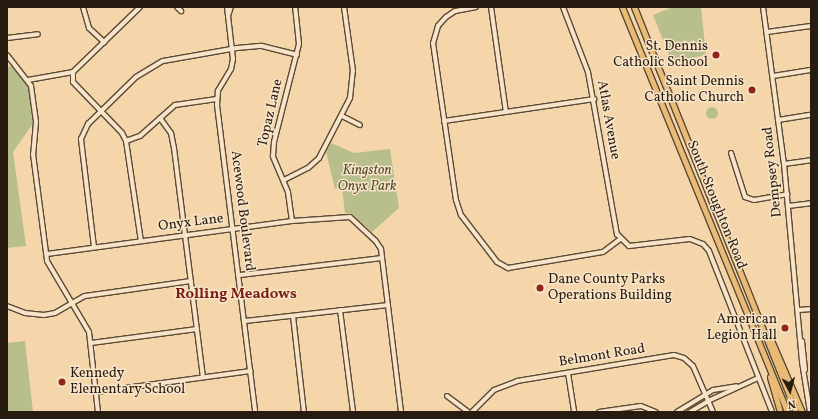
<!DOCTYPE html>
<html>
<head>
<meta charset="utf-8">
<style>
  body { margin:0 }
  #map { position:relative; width:818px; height:419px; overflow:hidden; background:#f5d6ab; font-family:Vollkorn,serif }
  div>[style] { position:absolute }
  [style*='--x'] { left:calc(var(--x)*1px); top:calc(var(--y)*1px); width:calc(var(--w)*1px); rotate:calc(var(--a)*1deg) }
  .green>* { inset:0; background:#b8be8c }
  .round { border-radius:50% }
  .roads { filter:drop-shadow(1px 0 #5a4a36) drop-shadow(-1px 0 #5a4a36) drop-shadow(0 1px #5a4a36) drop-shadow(0 -1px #5a4a36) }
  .minor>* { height:4px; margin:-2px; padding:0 2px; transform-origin:2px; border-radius:2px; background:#f8e4c8 }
  .major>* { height:5px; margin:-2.5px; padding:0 2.5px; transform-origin:2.5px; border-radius:2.5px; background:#eabb76 }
  .dots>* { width:11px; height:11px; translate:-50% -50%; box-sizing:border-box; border:2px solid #f8e4c8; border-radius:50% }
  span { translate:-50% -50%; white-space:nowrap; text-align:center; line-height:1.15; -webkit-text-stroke:3px #f8e4c8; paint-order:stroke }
  .poi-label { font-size:14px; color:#271c0f }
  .right { translate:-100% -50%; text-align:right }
  .left { translate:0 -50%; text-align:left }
  .street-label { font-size:14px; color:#271c0f }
  .park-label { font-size:14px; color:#524d34; font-style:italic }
  .neighbourhood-label { font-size:15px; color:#7a1f14; font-weight:700 }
  .frame { position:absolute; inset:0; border:8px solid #271c0f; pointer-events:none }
  .north { position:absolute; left:770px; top:371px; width:40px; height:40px; -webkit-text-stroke:3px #f8e4c8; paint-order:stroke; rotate:173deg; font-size:11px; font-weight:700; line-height:16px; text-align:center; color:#271c0f }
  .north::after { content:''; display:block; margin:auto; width:14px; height:18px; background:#271c0f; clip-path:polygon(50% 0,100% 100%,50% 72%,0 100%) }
</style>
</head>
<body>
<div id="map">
  <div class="green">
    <i style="clip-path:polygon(673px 7px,701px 7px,706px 55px,672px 62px,653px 15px)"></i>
    <i style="clip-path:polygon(11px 66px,28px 83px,34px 122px,13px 152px,26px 246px,7px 248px,7px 67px)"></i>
    <i class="round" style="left:706px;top:107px;width:12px;height:12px"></i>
    <i style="clip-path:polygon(331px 143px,354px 153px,390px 149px,399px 208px,372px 232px,352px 214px,345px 213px,342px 188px,335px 189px,326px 152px)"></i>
    <i style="clip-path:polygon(25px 341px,33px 412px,7px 412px,7px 343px)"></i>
    <i style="clip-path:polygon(701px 399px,704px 402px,688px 412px,681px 412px)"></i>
  </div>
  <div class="roads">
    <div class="minor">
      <i style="--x:83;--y:7;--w:22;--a:74"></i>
      <i style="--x:89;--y:28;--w:21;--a:43"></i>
      <i style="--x:177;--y:7;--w:6;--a:45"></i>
      <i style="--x:227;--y:7;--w:52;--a:83.4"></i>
      <i style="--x:233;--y:59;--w:10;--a:101"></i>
      <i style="--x:231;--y:69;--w:26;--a:121"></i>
      <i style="--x:218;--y:91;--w:14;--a:94"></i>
      <i style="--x:217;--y:105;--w:309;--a:82.9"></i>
      <i style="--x:476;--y:7;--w:21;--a:169"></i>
      <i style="--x:455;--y:11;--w:11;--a:146"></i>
      <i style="--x:446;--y:17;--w:12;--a:132"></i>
      <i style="--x:438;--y:26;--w:18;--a:106"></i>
      <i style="--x:433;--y:43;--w:159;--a:81.7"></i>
      <i style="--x:456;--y:200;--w:16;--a:72"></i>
      <i style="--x:461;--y:215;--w:59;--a:52.5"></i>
      <i style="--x:497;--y:262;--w:13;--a:29"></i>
      <i style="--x:508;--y:268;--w:96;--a:-9.6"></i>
      <i style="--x:603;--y:252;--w:21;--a:-37"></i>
      <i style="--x:491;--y:7;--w:106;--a:81.9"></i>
      <i style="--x:563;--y:7;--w:70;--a:69"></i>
      <i style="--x:588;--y:72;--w:165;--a:79.9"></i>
      <i style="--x:617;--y:234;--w:17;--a:45"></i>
      <i style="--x:629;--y:246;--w:61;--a:-6.5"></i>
      <i style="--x:690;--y:239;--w:14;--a:21"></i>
      <i style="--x:703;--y:244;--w:9;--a:49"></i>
      <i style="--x:709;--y:251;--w:173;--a:68.6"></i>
      <i style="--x:763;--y:7;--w:158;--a:82.4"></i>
      <i style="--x:784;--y:164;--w:199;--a:84.8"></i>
      <i style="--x:802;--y:362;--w:51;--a:80.9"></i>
      <i style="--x:228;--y:16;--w:9;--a:-72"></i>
      <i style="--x:767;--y:32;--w:44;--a:-7.8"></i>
      <i style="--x:7;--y:38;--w:31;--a:-7"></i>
      <i style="--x:7;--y:55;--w:39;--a:52"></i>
      <i style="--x:31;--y:86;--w:36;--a:82"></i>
      <i style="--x:36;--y:122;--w:32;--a:95"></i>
      <i style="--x:33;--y:154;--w:108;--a:82.5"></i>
      <i style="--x:47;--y:261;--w:82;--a:59.4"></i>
      <i style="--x:89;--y:332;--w:81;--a:83.6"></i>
      <i style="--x:73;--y:72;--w:10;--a:90"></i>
      <i style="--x:73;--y:82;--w:71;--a:46.1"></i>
      <i style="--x:122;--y:133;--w:9;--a:63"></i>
      <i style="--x:126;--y:141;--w:101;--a:81.5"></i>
      <i style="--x:773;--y:76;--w:38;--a:-9"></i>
      <i style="--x:28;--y:80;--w:46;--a:-10.1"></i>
      <i style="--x:73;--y:72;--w:93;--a:-44.1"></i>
      <i style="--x:342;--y:116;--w:20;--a:27"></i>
      <i style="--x:160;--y:118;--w:19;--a:54"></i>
      <i style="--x:171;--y:133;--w:15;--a:79"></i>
      <i style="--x:174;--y:148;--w:231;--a:82.8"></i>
      <i style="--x:778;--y:120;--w:33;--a:-9"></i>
      <i style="--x:444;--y:121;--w:152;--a:-8.3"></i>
      <i style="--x:126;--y:141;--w:15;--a:-20"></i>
      <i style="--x:140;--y:136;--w:47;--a:-41.5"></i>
      <i style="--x:175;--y:105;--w:42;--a:-8.1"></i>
      <i style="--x:731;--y:153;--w:46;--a:72.3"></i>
      <i style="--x:745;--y:197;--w:9;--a:18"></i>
      <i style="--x:754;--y:200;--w:34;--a:-10"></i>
      <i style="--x:784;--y:164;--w:27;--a:-8"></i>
      <i style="--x:284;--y:180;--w:27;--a:-27"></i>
      <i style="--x:308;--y:168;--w:15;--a:-42"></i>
      <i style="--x:319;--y:158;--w:68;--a:-62.7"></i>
      <i style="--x:350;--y:98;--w:27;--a:-84"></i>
      <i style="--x:353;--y:71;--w:65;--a:-98"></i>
      <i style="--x:788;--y:206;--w:23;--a:-7"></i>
      <i style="--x:292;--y:221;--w:29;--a:-98"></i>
      <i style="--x:288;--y:192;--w:39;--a:-113"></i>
      <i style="--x:273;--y:156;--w:14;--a:-86"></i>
      <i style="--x:274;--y:142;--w:101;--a:-75.7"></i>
      <i style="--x:299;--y:44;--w:37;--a:-96"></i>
      <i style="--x:94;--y:247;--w:109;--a:-96.9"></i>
      <i style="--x:81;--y:139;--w:17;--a:-65"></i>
      <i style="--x:88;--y:124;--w:67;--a:-44.4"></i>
      <i style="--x:136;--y:77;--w:31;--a:-31"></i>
      <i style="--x:163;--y:61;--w:75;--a:-10"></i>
      <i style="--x:237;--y:48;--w:25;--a:-5"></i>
      <i style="--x:262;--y:46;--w:36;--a:14"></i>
      <i style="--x:47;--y:254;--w:247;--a:-7.7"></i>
      <i style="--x:292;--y:221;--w:58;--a:-3.9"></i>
      <i style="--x:350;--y:217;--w:34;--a:43"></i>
      <i style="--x:375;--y:240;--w:11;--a:56"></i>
      <i style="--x:381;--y:249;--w:164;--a:83"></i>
      <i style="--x:240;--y:275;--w:143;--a:-6.8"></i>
      <i style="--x:7;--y:306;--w:19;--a:21"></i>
      <i style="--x:25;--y:313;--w:19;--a:6"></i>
      <i style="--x:44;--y:315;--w:11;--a:-10"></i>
      <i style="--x:55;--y:313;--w:34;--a:-30"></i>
      <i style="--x:85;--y:296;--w:107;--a:-8.1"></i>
      <i style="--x:340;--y:310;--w:103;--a:82.7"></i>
      <i style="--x:799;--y:310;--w:12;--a:-5"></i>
      <i style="--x:293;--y:316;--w:97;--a:83.5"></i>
      <i style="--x:245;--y:321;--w:144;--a:-6.4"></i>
      <i style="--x:802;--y:341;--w:29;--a:84"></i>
      <i style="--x:91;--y:343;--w:107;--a:-7.5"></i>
      <i style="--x:568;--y:373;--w:39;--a:81"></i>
      <i style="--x:96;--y:392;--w:156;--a:-7.7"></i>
      <i style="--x:447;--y:396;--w:26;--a:37"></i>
      <i style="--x:472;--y:412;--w:31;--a:-45"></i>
      <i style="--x:494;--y:390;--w:25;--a:-21"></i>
      <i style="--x:517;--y:381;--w:159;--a:-9.4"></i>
      <i style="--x:674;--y:355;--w:10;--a:17"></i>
      <i style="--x:684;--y:358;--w:12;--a:42"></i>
      <i style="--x:693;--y:366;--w:50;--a:66.5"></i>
      <i style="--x:599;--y:412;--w:42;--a:-8.1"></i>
      <i style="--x:641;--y:406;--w:16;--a:22"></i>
      <i style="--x:677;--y:412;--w:42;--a:-31.4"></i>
      <i style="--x:713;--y:390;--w:24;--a:-9"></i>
      <i style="--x:690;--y:412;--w:21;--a:-31"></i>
      <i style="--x:708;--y:401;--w:55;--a:-24.7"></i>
    </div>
    <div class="major">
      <i style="--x:622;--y:7;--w:437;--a:67.8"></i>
      <i style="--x:634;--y:7;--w:436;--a:68.2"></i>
      <i style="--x:771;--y:340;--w:78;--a:66.7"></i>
      <i style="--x:770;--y:377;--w:36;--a:74"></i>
    </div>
  </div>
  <div class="dots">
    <i style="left:716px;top:55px;background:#8f2418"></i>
    <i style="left:752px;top:90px;background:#8f2418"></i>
    <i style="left:540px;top:288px;background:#8f2418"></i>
    <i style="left:785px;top:328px;background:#8f2418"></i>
    <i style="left:62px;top:382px;background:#8f2418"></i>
  </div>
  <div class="poi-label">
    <span class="right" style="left:708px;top:55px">St. Dennis<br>Catholic School</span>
    <span class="right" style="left:744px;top:90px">Saint Dennis<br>Catholic Church</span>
    <span class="left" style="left:548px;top:288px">Dane County Parks<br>Operations Building</span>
    <span class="right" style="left:777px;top:328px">American<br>Legion Hall</span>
    <span class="left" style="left:70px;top:382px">Kennedy<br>Elementary School</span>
  </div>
  <div class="street-label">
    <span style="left:271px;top:113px;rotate:-77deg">Topaz Lane</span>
    <span style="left:608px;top:120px;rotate:80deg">Atlas Avenue</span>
    <span style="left:773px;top:172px;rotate:-96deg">Dempsey Road</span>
    <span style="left:716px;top:205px;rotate:68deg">South Stoughton Road</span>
    <span style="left:242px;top:211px;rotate:83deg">Acewood Boulevard</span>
    <span style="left:191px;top:223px;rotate:-7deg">Onyx Lane</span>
    <span style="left:602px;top:356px;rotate:-9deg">Belmont Road</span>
  </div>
  <div class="park-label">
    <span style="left:367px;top:179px">Kingston<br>Onyx Park</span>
  </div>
  <div class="neighbourhood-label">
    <span style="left:236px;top:295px">Rolling Meadows</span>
  </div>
  <div class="frame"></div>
  <div class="north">N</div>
</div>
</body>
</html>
